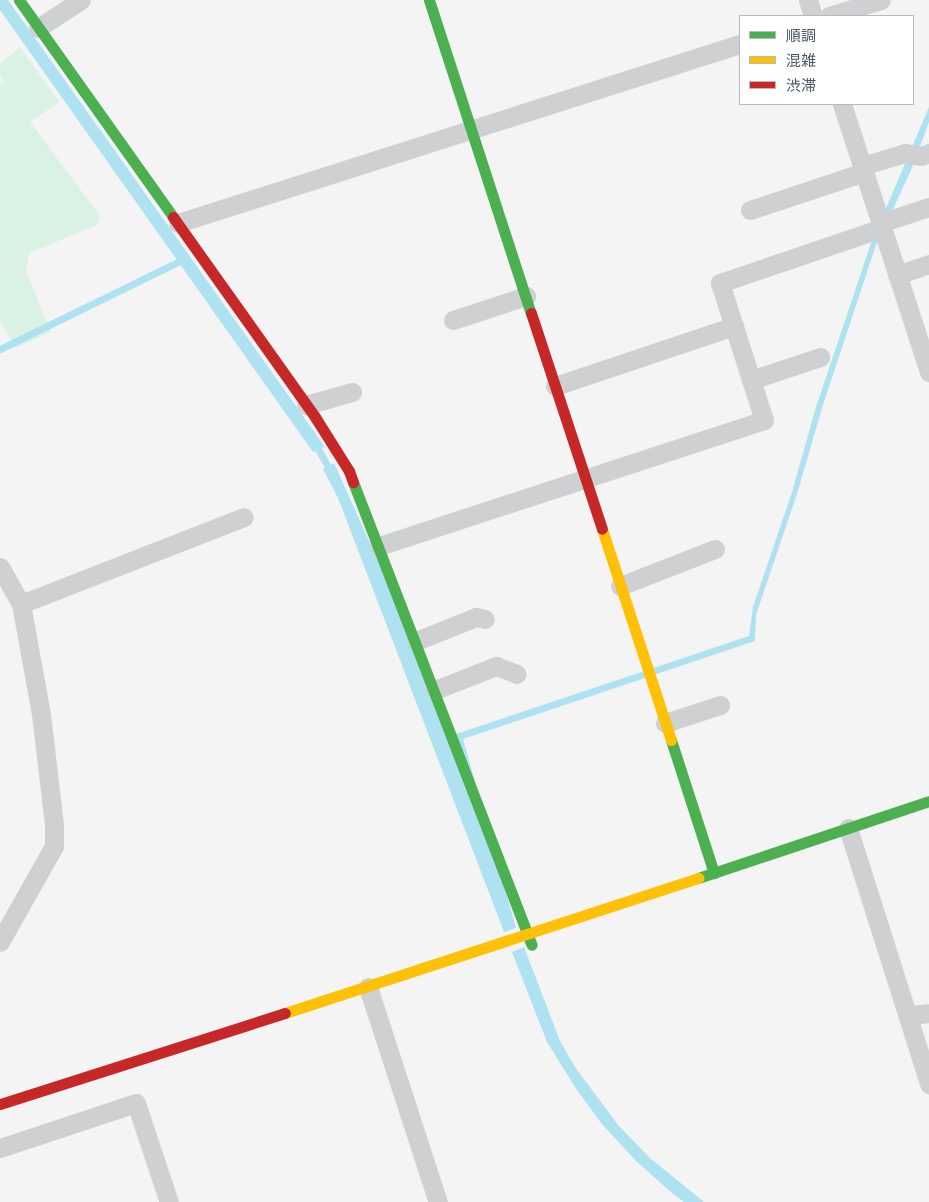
<!DOCTYPE html>
<html>
<head>
<meta charset="utf-8">
<style>
  body { margin:0 }
  #map { position:relative; width:929px; height:1202px; overflow:hidden; background:#f4f4f4; font-family:Karla,"Noto Sans JP",sans-serif }
  div>[style] { position:absolute }
  [style*='--x'] { left:calc(var(--x)*1px); top:calc(var(--y)*1px); width:calc(var(--w)*1px); rotate:calc(var(--a)*1deg) }
  .green>* { inset:0; background:#d9f2e3 }
  .water>* { inset:0; background:#aee2f0 }
  .stream>* { height:7px; margin:-3.5px; padding:0 3.5px; transform-origin:3.5px; border-radius:3.5px; background:#aee2f0 }
  .street>* { height:19px; margin:-9.5px; padding:0 9.5px; transform-origin:9.5px; border-radius:9.5px; background:#ced0d2 }
  .fast>* { height:11px; margin:-5.5px; padding:0 5.5px; transform-origin:5.5px; border-radius:5.5px; background:#4caf50 }
  .slow>* { height:11px; margin:-5.5px; padding:0 5.5px; transform-origin:5.5px; border-radius:5.5px; background:#ffc107 }
  .jam>* { height:11px; margin:-5.5px; padding:0 5.5px; transform-origin:5.5px; border-radius:5.5px; background:#c62828 }
  span { translate:-50% -50%; white-space:nowrap; text-align:center; line-height:1.15; -webkit-text-stroke:5px #fff; paint-order:stroke }
  .legend { position:absolute; left:739px; top:15px; width:175px; height:90px; box-sizing:border-box; background:#fff; border:1px solid #b7bbc0; margin:0; padding:6px 9px; list-style:none; font-size:15px; color:#4a5661 }
  .legend li { display:flex; align-items:center; gap:10px; height:25px }
  .legend b { width:25px; border:1px solid #b7bbc0 }
</style>
</head>
<body>
<div id="map">
  <div class="green">
    <i style="clip-path:polygon(20px 47px,59px 102px,30px 122px,100px 216px,97px 225px,29px 253px,26px 271px,51px 332px,15px 348px,0 320px,0 84px,4px 82px,0 74px,0 64px)"></i>
  </div>
  <div class="water">
    <i style="clip-path:polygon(0 0,8px 0,325px 447px,313px 452px,0 10px)"></i>
    <i style="clip-path:polygon(929px 107px,929px 122px,912px 168px,875px 248px,822px 408px,797px 494px,756px 615px,755px 641px,463px 739px,516px 928px,504px 932px,338px 498px,323px 469px,334px 463px,456px 734px,749px 636px,753px 607px,792px 492px,816px 407px,870px 246px)"></i>
    <i style="clip-path:polygon(524px 947px,560px 1041px,575px 1067px,618px 1125px,650px 1158px,704px 1202px,684px 1202px,673px 1194px,636px 1161px,601px 1123px,575px 1087px,547px 1042px,512px 952px)"></i>
  </div>
  <div class="stream">
    <i style="--x:0;--y:349;--w:205;--a:-26.1"></i>
    <i style="--x:315;--y:444;--w:34;--a:60"></i>
  </div>
  <div class="street">
    <i style="--x:808;--y:0;--w:17;--a:73"></i>
    <i style="--x:829;--y:16;--w:54;--a:-17.1"></i>
    <i style="--x:38;--y:28;--w:51;--a:-33.1"></i>
    <i style="--x:842;--y:104;--w:282;--a:72"></i>
    <i style="--x:862;--y:166;--w:45;--a:-16.8"></i>
    <i style="--x:905;--y:153;--w:16;--a:11"></i>
    <i style="--x:921;--y:156;--w:9;--a:-21"></i>
    <i style="--x:750;--y:210;--w:120;--a:-18.4"></i>
    <i style="--x:178;--y:223;--w:590;--a:-17.67"></i>
    <i style="--x:880;--y:223;--w:52;--a:-18.1"></i>
    <i style="--x:897;--y:275;--w:34;--a:-19"></i>
    <i style="--x:453;--y:320;--w:77;--a:-18.2"></i>
    <i style="--x:751;--y:380;--w:73;--a:-18.4"></i>
    <i style="--x:555;--y:386;--w:189;--a:-18.5"></i>
    <i style="--x:306;--y:405;--w:48;--a:-15.8"></i>
    <i style="--x:379;--y:546;--w:405;--a:-18.1"></i>
    <i style="--x:764;--y:420;--w:144;--a:-107.8"></i>
    <i style="--x:720;--y:283;--w:171;--a:-18.8"></i>
    <i style="--x:0;--y:567;--w:43;--a:60.4"></i>
    <i style="--x:21;--y:604;--w:112;--a:79.7"></i>
    <i style="--x:41;--y:714;--w:112;--a:83.3"></i>
    <i style="--x:54;--y:825;--w:21;--a:90"></i>
    <i style="--x:54;--y:846;--w:110;--a:119.4"></i>
    <i style="--x:620;--y:586;--w:102;--a:-21.3"></i>
    <i style="--x:21;--y:604;--w:239;--a:-21.3"></i>
    <i style="--x:416;--y:641;--w:65;--a:-21.8"></i>
    <i style="--x:476;--y:617;--w:9;--a:13"></i>
    <i style="--x:435;--y:690;--w:66;--a:-21.5"></i>
    <i style="--x:496;--y:666;--w:22;--a:21"></i>
    <i style="--x:665;--y:723;--w:58;--a:-18.1"></i>
    <i style="--x:848;--y:828;--w:269;--a:72.4"></i>
    <i style="--x:368;--y:987;--w:226;--a:72"></i>
    <i style="--x:908;--y:1015;--w:21;--a:-5"></i>
    <i style="--x:0;--y:1148;--w:143;--a:-18.3"></i>
    <i style="--x:136;--y:1103;--w:104;--a:71.6"></i>
  </div>
  <div class="fast">
    <i style="--x:19;--y:0;--w:266;--a:54.6"></i>
    <i style="--x:429;--y:0;--w:329;--a:72"></i>
    <i style="--x:353;--y:482;--w:496;--a:68.9"></i>
    <i style="--x:671;--y:740;--w:140;--a:72.1"></i>
    <i style="--x:698;--y:878;--w:243;--a:-18.4"></i>
  </div>
  <div class="slow">
    <i style="--x:602;--y:529;--w:222;--a:71.9"></i>
    <i style="--x:285;--y:1013;--w:435;--a:-18.1"></i>
  </div>
  <div class="jam">
    <i style="--x:173;--y:217;--w:245;--a:54.6"></i>
    <i style="--x:315;--y:417;--w:64;--a:57.8"></i>
    <i style="--x:349;--y:471;--w:12;--a:70"></i>
    <i style="--x:531;--y:313;--w:227;--a:71.8"></i>
    <i style="--x:0;--y:1104;--w:299;--a:-17.7"></i>
  </div>
  <ul class="legend">
  <li><b style="height:6px;background:#4caf50"></b>順調</li>
  <li><b style="height:6px;background:#ffc107"></b>混雑</li>
  <li><b style="height:6px;background:#c62828"></b>渋滞</li>
  </ul>
</div>
</body>
</html>
